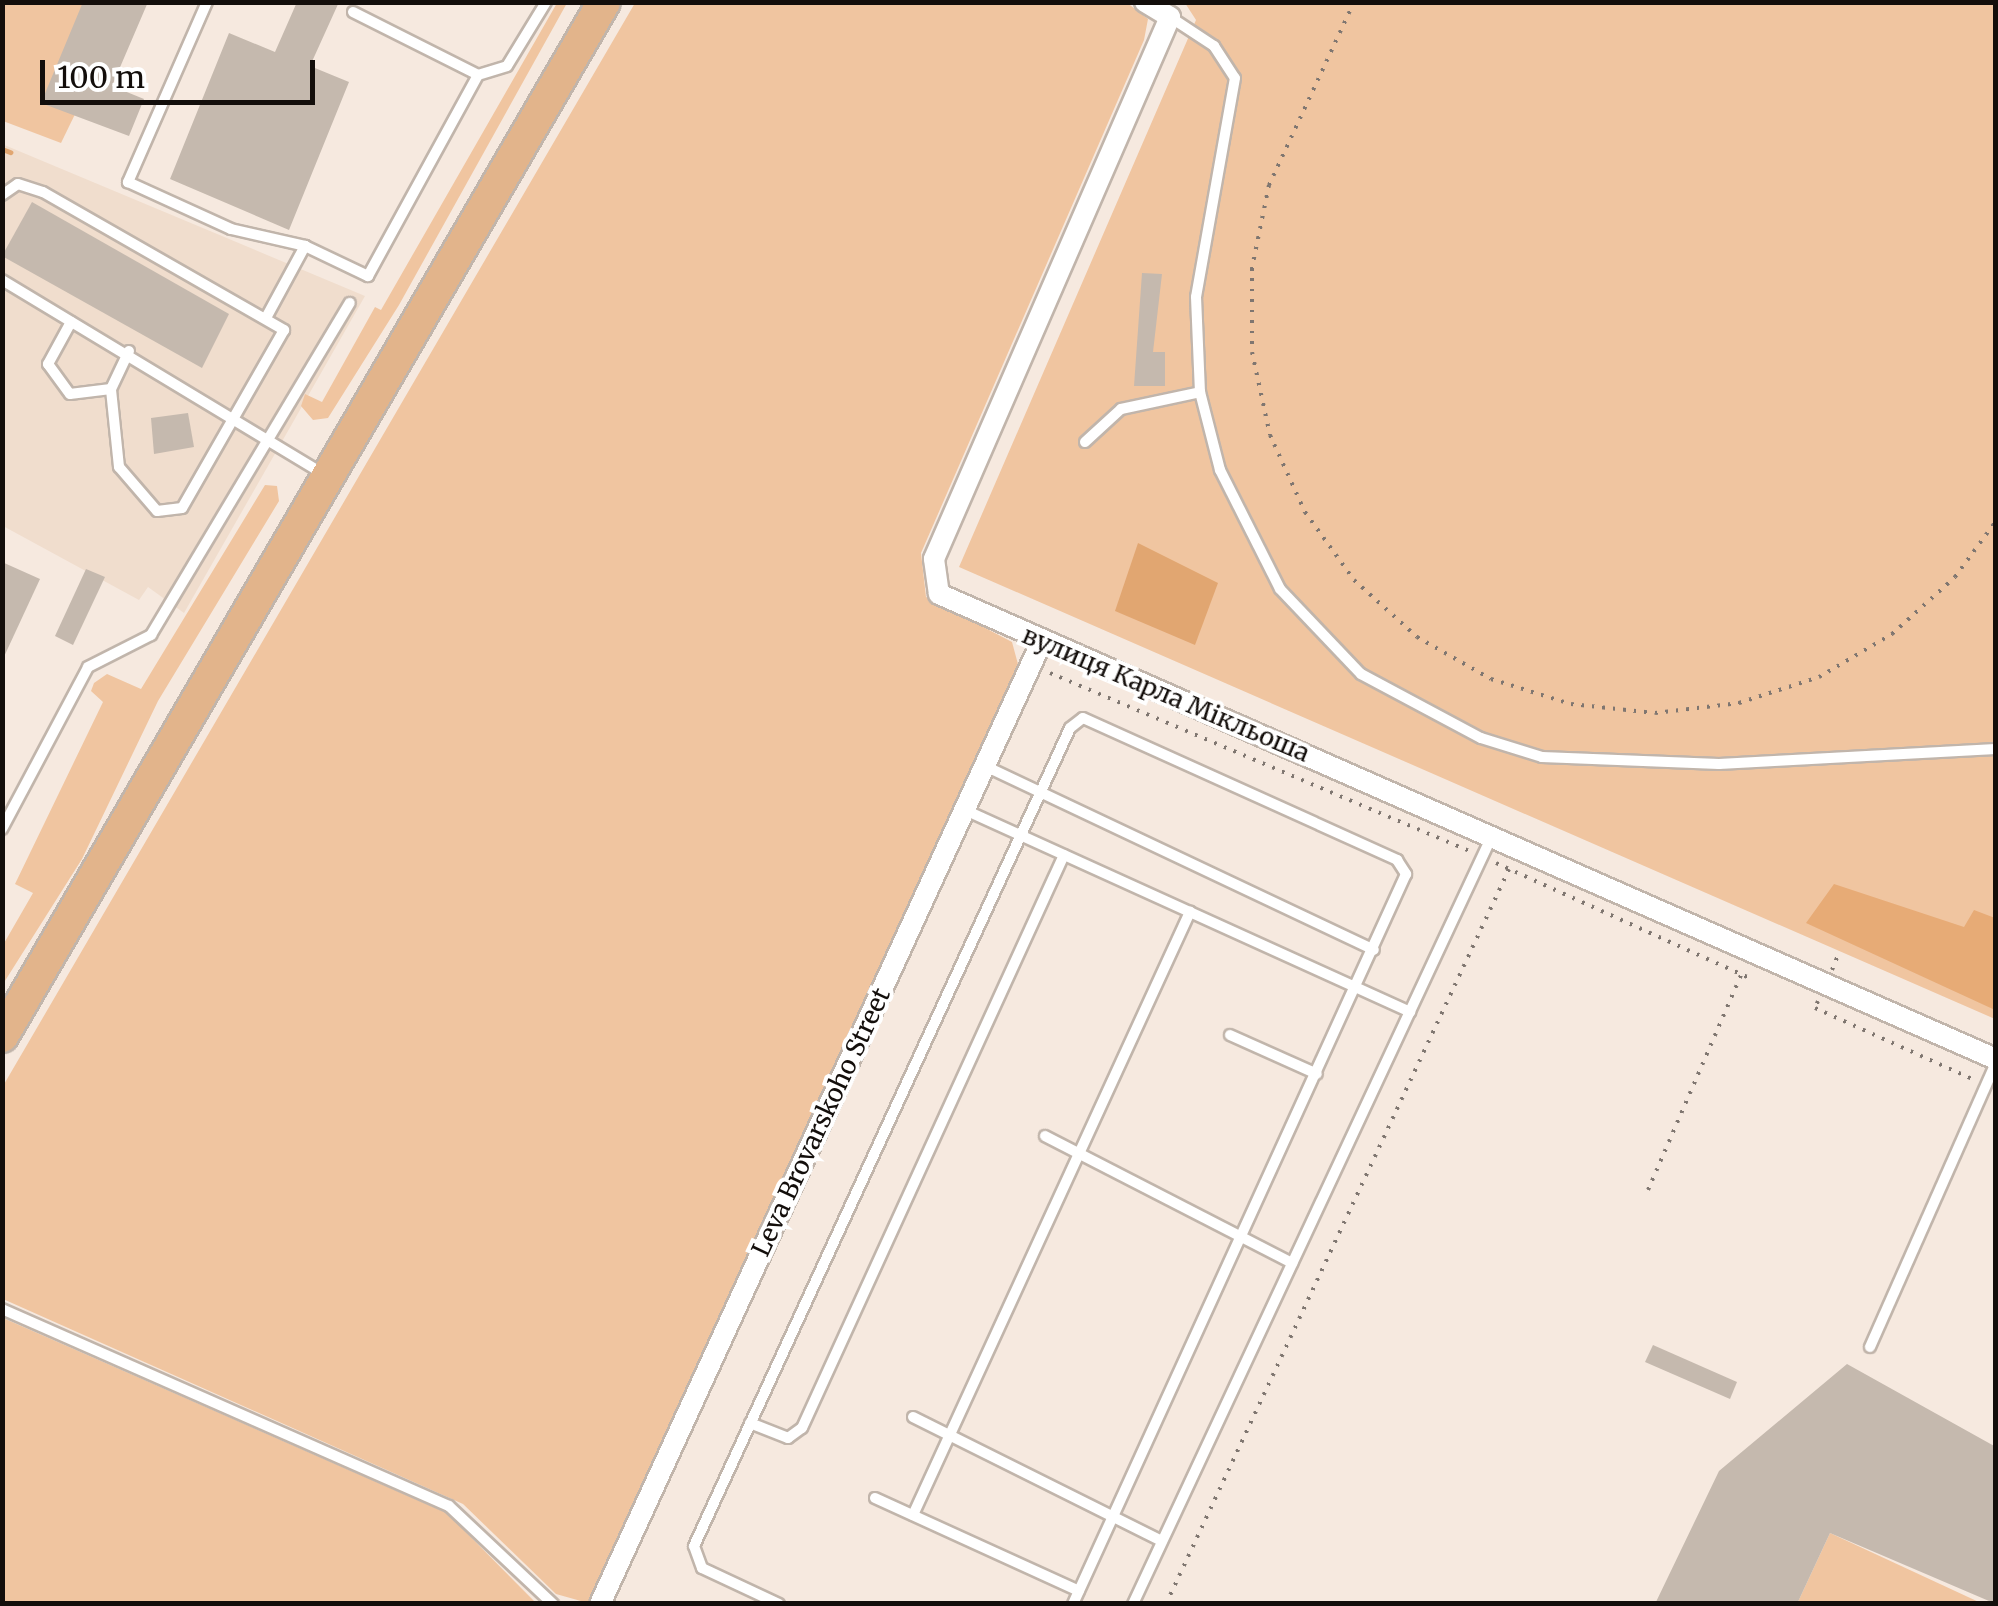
<!DOCTYPE html>
<html>
<head>
<meta charset="utf-8">
<style>
  body { margin:0 }
  #map { position:relative; width:1998px; height:1606px; overflow:hidden; background:#f6e9df; font-family:Merriweather,serif }
  div>[style] { position:absolute }
  [style*='--x'] { left:calc(var(--x)*1px); top:calc(var(--y)*1px); width:calc(var(--w)*1px); rotate:calc(var(--a)*1deg) }
  .built>* { inset:0; background:#f0ddcd }
  .green>* { inset:0; background:#f0c5a0 }
  .forest>* { inset:0; background:#e7ab76 }
  .water>* { inset:0; background:#e1a671 }
  .stream>* { height:5px; margin:-2.5px; padding:0 2.5px; transform-origin:2.5px; border-radius:2.5px; background:#e1a671 }
  .building>* { inset:0; background:#c5b9ae }
  .path>* { height:4px; margin-top:-2px; transform-origin:0; background:repeating-linear-gradient(90deg,#7f7670 0 2.5px,transparent 0 10.5px) }
  .roads { filter:drop-shadow(2px 0 #c1b5ab) drop-shadow(-2px 0 #c1b5ab) drop-shadow(0 2px #c1b5ab) drop-shadow(0 -2px #c1b5ab) }
  .service>* { height:10px; margin:-5px; padding:0 5px; transform-origin:5px; border-radius:5px; background:#fff }
  .minor>* { height:20px; margin:-10px; padding:0 10px; transform-origin:10px; border-radius:10px; background:#fff }
  .trunk>* { height:32px; margin:-16px; padding:0 16px; transform-origin:16px; border-radius:16px; background:#e2b48b }
  span { translate:-50% -50%; white-space:nowrap; text-align:center; line-height:1.15; -webkit-text-stroke:8px #fff; paint-order:stroke }
  .street-label { font-size:25px; color:#130e0b }
  .frame { position:absolute; inset:0; border:5px solid #130e0b; pointer-events:none }
  .scale { position:absolute; left:40px; top:60px; width:275px; height:45px; box-sizing:border-box; border:5px solid #130e0b; border-top:0; padding-left:12px; font-size:30px; line-height:35px; white-space:nowrap; color:#130e0b; -webkit-text-stroke:8px #fff; paint-order:stroke }
</style>
</head>
<body>
<div id="map">
  <div class="built">
    <i style="clip-path:polygon(2px 144px,365px 296px,184px 613px,148px 587px,139px 600px,3px 526px)"></i>
  </div>
  <div class="green">
    <i style="clip-path:polygon(1126px 2px,1148px 19px,1144px 40px,921px 553px,926px 597px,1012px 642px,1019px 668px,588px 1603px,556px 1594px,463px 1504px,3px 1299px,3px 1086px,635px 3px)"></i>
    <i style="clip-path:polygon(2px 3px,129px 3px,61px 143px,3px 121px)"></i>
    <i style="clip-path:polygon(557px 3px,567px 3px,399px 305px,328px 418px,313px 420px,301px 406px,305px 394px,322px 402px,375px 307px,381px 310px)"></i>
    <i style="clip-path:polygon(1185px 3px,1995px 3px,1995px 1019px,959px 567px,1196px 20px)"></i>
    <i style="clip-path:polygon(265px 485px,277px 486px,279px 501px,158px 701px,82px 859px,3px 984px,3px 945px,33px 893px,15px 884px,103px 702px,91px 691px,94px 683px,107px 674px,141px 689px)"></i>
    <i style="clip-path:polygon(3px 1318px,447px 1513px,536px 1603px,3px 1603px)"></i>
    <i style="clip-path:polygon(1830px 1533px,1981px 1603px,1797px 1604px)"></i>
  </div>
  <div class="forest">
    <i style="clip-path:polygon(1834px 884px,1964px 927px,1974px 910px,1995px 918px,1995px 1010px,1806px 923px)"></i>
  </div>
  <div class="water">
    <i style="clip-path:polygon(1138px 543px,1218px 583px,1195px 645px,1115px 611px)"></i>
  </div>
  <div class="stream">
    <i style="--x:2;--y:149;--w:9;--a:21"></i>
  </div>
  <div class="building">
    <i style="clip-path:polygon(83px 2px,148px 2px,112px 86px,144px 99px,129px 136px,41px 103px)"></i>
    <i style="clip-path:polygon(297px 2px,339px 2px,310px 66px,349px 82px,289px 230px,170px 179px,229px 33px,275px 52px)"></i>
    <i style="clip-path:polygon(32px 202px,229px 314px,202px 368px,2px 256px)"></i>
    <i style="clip-path:polygon(1142px 273px,1162px 274px,1153px 352px,1165px 352px,1165px 386px,1134px 386px)"></i>
    <i style="clip-path:polygon(188px 413px,194px 447px,154px 454px,151px 418px)"></i>
    <i style="clip-path:polygon(2px 562px,40px 579px,2px 661px)"></i>
    <i style="clip-path:polygon(86px 569px,105px 577px,73px 645px,55px 636px)"></i>
    <i style="clip-path:polygon(1653px 1345px,1737px 1382px,1730px 1399px,1645px 1362px)"></i>
    <i style="clip-path:polygon(1847px 1364px,1996px 1447px,1996px 1604px,1830px 1533px,1797px 1604px,1655px 1604px,1719px 1471px)"></i>
  </div>
  <div class="path">
    <i style="--x:1354;--y:2;--w:202;--a:114.9"></i>
    <i style="--x:1269;--y:185;--w:85;--a:101.6"></i>
    <i style="--x:1252;--y:268;--w:84;--a:90"></i>
    <i style="--x:1252;--y:352;--w:85;--a:77.8"></i>
    <i style="--x:1270;--y:435;--w:85;--a:65.6"></i>
    <i style="--x:1305;--y:512;--w:84;--a:54.2"></i>
    <i style="--x:1354;--y:580;--w:85;--a:42.1"></i>
    <i style="--x:1417;--y:637;--w:85;--a:29.6"></i>
    <i style="--x:1491;--y:679;--w:84;--a:17.4"></i>
    <i style="--x:1571;--y:704;--w:84;--a:6.1"></i>
    <i style="--x:1655;--y:713;--w:85;--a:-6.8"></i>
    <i style="--x:1739;--y:703;--w:84;--a:-18"></i>
    <i style="--x:1819;--y:677;--w:85;--a:-30.5"></i>
    <i style="--x:1892;--y:634;--w:85;--a:-42.1"></i>
    <i style="--x:1955;--y:577;--w:69;--a:-53.8"></i>
    <i style="--x:1050;--y:673;--w:455;--a:23"></i>
    <i style="--x:1496;--y:863;--w:281;--a:24.4"></i>
    <i style="--x:1832;--y:970;--w:18;--a:-68"></i>
    <i style="--x:1818;--y:1001;--w:8;--a:113"></i>
    <i style="--x:1815;--y:1008;--w:172;--a:24.3"></i>
    <i style="--x:1648;--y:1190;--w:234;--a:-66.6"></i>
    <i style="--x:1166;--y:1604;--w:811;--a:-64.98"></i>
  </div>
  <div class="roads">
    <div class="service">
      <i style="--x:207;--y:2;--w:197;--a:113.7"></i>
      <i style="--x:128;--y:182;--w:113;--a:24.5"></i>
      <i style="--x:231;--y:229;--w:76;--a:12.9"></i>
      <i style="--x:305;--y:246;--w:70;--a:25.5"></i>
      <i style="--x:368;--y:276;--w:229;--a:-61.3"></i>
      <i style="--x:353;--y:12;--w:140;--a:26.7"></i>
      <i style="--x:478;--y:75;--w:30;--a:-17"></i>
      <i style="--x:507;--y:66;--w:75;--a:-58.6"></i>
      <i style="--x:1170;--y:17;--w:53;--a:33.4"></i>
      <i style="--x:1214;--y:46;--w:38;--a:57"></i>
      <i style="--x:1235;--y:78;--w:222;--a:100.1"></i>
      <i style="--x:1196;--y:297;--w:95;--a:87.6"></i>
      <i style="--x:1200;--y:392;--w:81;--a:75.6"></i>
      <i style="--x:1220;--y:470;--w:133;--a:63.2"></i>
      <i style="--x:1280;--y:589;--w:117;--a:46.4"></i>
      <i style="--x:1361;--y:674;--w:136;--a:28.1"></i>
      <i style="--x:1481;--y:738;--w:64;--a:17.3"></i>
      <i style="--x:1542;--y:757;--w:177;--a:2.3"></i>
      <i style="--x:1719;--y:764;--w:277;--a:-3.1"></i>
      <i style="--x:2;--y:195;--w:19;--a:-35"></i>
      <i style="--x:18;--y:184;--w:26;--a:18"></i>
      <i style="--x:43;--y:192;--w:278;--a:29.8"></i>
      <i style="--x:284;--y:330;--w:205;--a:119.8"></i>
      <i style="--x:182;--y:508;--w:25;--a:173"></i>
      <i style="--x:157;--y:511;--w:58;--a:-130.8"></i>
      <i style="--x:119;--y:467;--w:78;--a:-95.9"></i>
      <i style="--x:2;--y:280;--w:377;--a:31.1"></i>
      <i style="--x:267;--y:316;--w:80;--a:-61.5"></i>
      <i style="--x:71;--y:322;--w:48;--a:118.7"></i>
      <i style="--x:48;--y:364;--w:37;--a:54"></i>
      <i style="--x:70;--y:394;--w:41;--a:-7"></i>
      <i style="--x:111;--y:389;--w:42;--a:-64.7"></i>
      <i style="--x:1085;--y:442;--w:49;--a:-42.5"></i>
      <i style="--x:1121;--y:409;--w:81;--a:-12.1"></i>
      <i style="--x:985;--y:766;--w:430;--a:25.3"></i>
      <i style="--x:965;--y:810;--w:489;--a:24.4"></i>
      <i style="--x:2;--y:829;--w:183;--a:-62"></i>
      <i style="--x:88;--y:667;--w:71;--a:-26.9"></i>
      <i style="--x:151;--y:635;--w:387;--a:-59.1"></i>
      <i style="--x:1230;--y:1035;--w:95;--a:24.1"></i>
      <i style="--x:1045;--y:1136;--w:278;--a:27.2"></i>
      <i style="--x:2;--y:1309;--w:488;--a:23.8"></i>
      <i style="--x:449;--y:1506;--w:143;--a:43.3"></i>
      <i style="--x:1870;--y:1347;--w:312;--a:-66.1"></i>
      <i style="--x:913;--y:1417;--w:278;--a:26.5"></i>
      <i style="--x:750;--y:1423;--w:41;--a:21.5"></i>
      <i style="--x:788;--y:1438;--w:17;--a:-36"></i>
      <i style="--x:802;--y:1428;--w:630;--a:-65.43"></i>
      <i style="--x:875;--y:1498;--w:224;--a:24.5"></i>
      <i style="--x:913;--y:1515;--w:664;--a:-65.33"></i>
      <i style="--x:779;--y:1604;--w:85;--a:-154.9"></i>
      <i style="--x:702;--y:1568;--w:23;--a:-110"></i>
      <i style="--x:694;--y:1546;--w:900;--a:-65.31"></i>
      <i style="--x:1070;--y:728;--w:16;--a:-38"></i>
      <i style="--x:1083;--y:718;--w:345;--a:24.3"></i>
      <i style="--x:1397;--y:860;--w:17;--a:57"></i>
      <i style="--x:1406;--y:874;--w:802;--a:114.52"></i>
      <i style="--x:1133;--y:1604;--w:846;--a:-64.95"></i>
    </div>
    <div class="minor">
      <i style="--x:1145;--y:2;--w:29;--a:31"></i>
      <i style="--x:1170;--y:17;--w:591;--a:113.53"></i>
      <i style="--x:934;--y:559;--w:35;--a:82"></i>
      <i style="--x:939;--y:594;--w:1155;--a:23.75"></i>
      <i style="--x:600;--y:1604;--w:1060;--a:-65.35"></i>
    </div>
    <div class="trunk">
      <i style="--x:2;--y:1036;--w:1196;--a:-59.79"></i>
    </div>
  </div>
  <div class="street-label">
    <span style="left:1166px;top:694px;rotate:23deg">вулиця Карла Мікльоша</span>
    <span style="left:821px;top:1122px;rotate:-65deg">Leva Brovarskoho Street</span>
  </div>
  <div class="frame"></div>
  <div class="scale">100 m</div>
</div>
</body>
</html>
